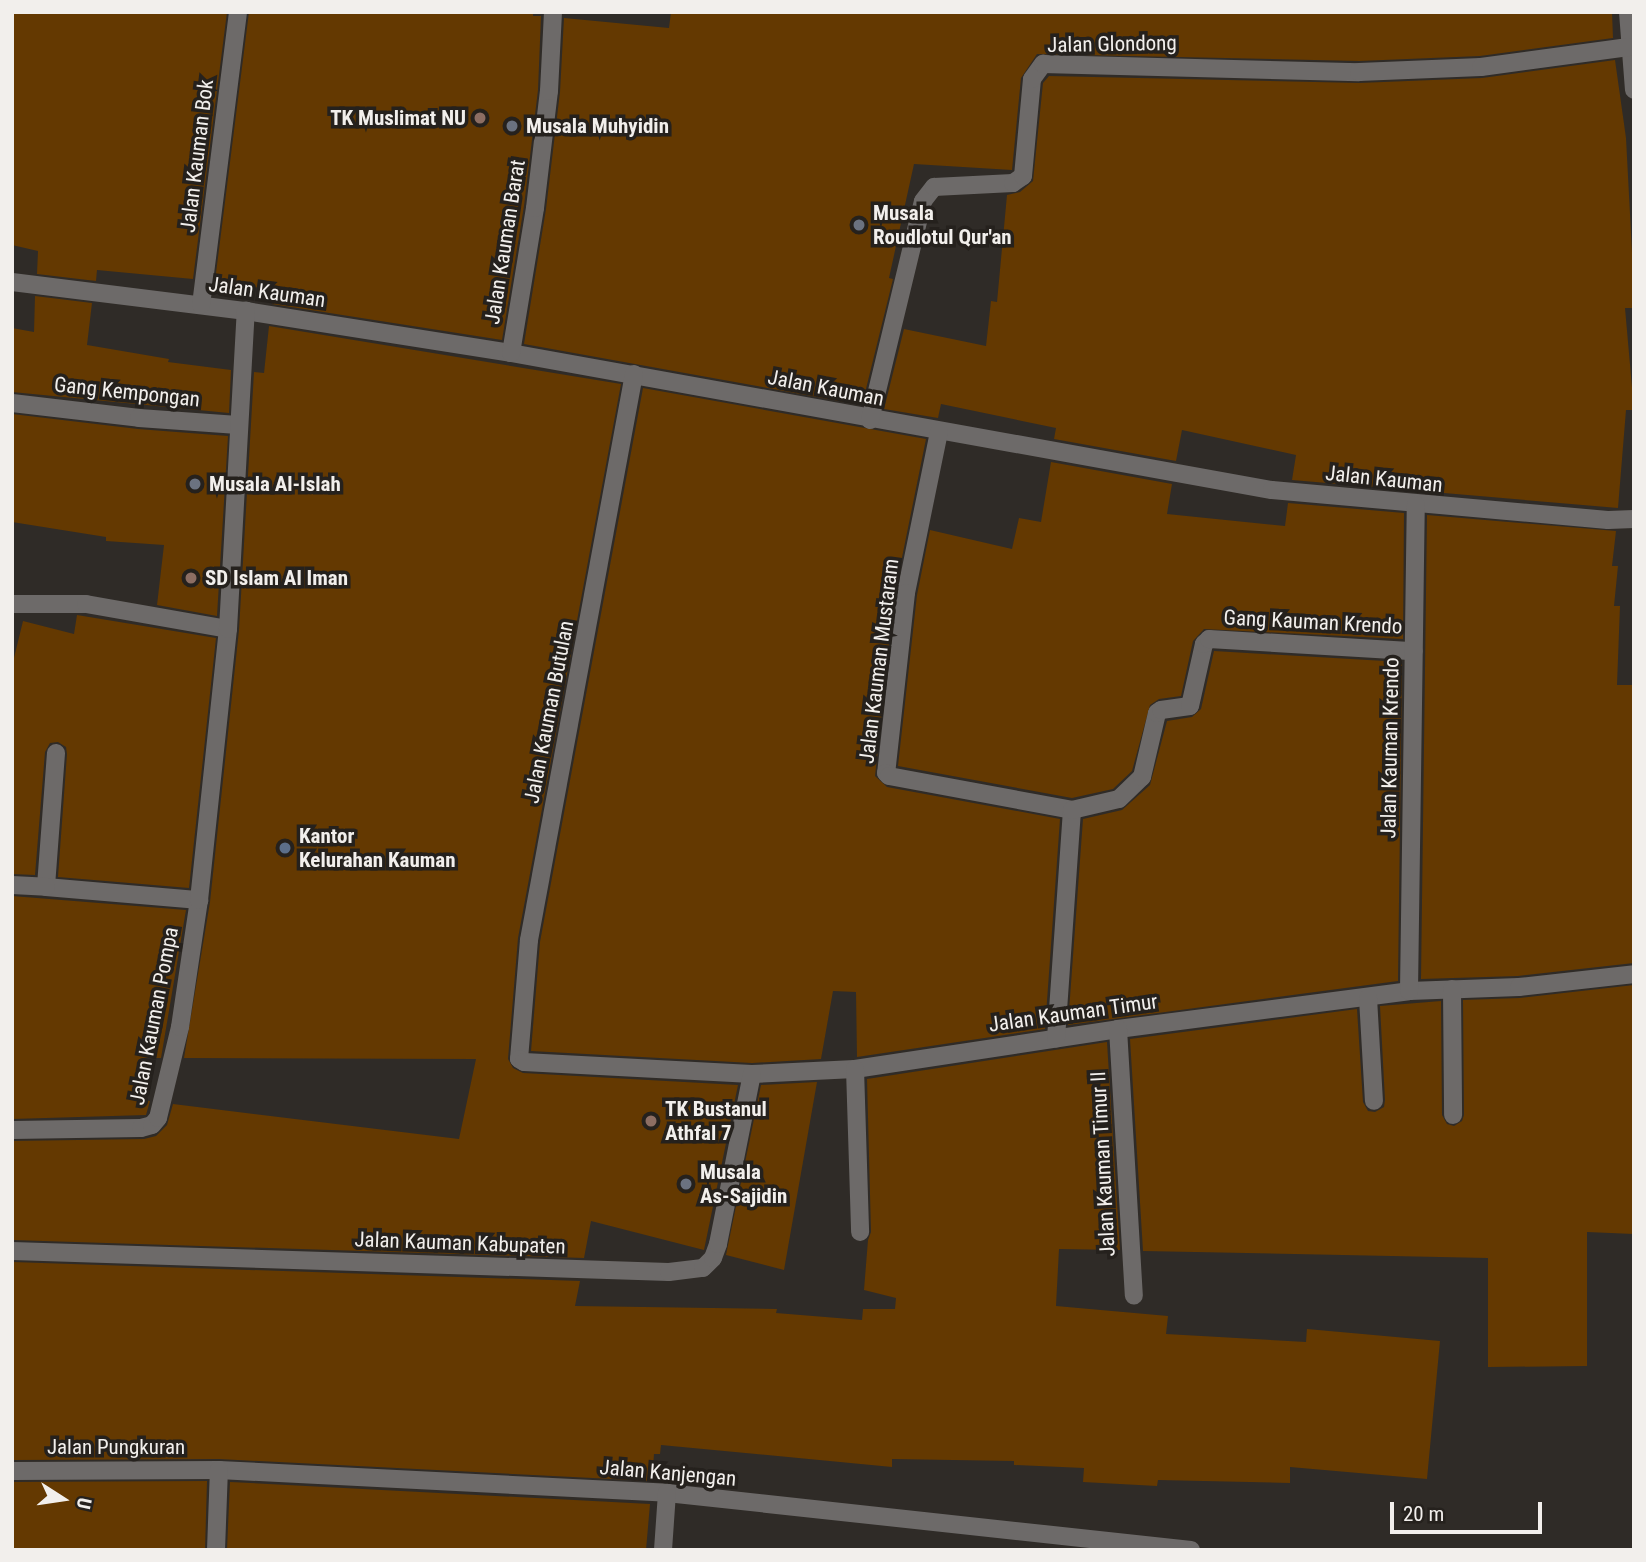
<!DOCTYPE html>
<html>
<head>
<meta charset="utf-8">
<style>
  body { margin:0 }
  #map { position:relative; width:1646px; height:1562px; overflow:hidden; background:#2f2b27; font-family:"Roboto Condensed",sans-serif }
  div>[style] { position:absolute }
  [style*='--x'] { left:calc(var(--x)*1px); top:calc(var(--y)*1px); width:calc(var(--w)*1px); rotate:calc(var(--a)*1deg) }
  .building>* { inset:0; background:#643901 }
  .minor>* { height:18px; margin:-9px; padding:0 9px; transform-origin:9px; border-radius:9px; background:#6d6a69 }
  .dots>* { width:19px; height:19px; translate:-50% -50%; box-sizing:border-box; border:4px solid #25211d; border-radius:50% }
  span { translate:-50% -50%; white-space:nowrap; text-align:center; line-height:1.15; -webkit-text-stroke:7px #25211d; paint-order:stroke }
  .street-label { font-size:21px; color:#f2efec }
  .poi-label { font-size:21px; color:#f2efec; font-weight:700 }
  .right { translate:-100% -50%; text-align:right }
  .left { translate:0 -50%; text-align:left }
  .frame { position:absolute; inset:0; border:14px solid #f2efec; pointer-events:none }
  .north { position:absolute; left:28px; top:1464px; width:70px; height:70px; -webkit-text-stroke:5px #25211d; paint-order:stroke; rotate:102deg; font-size:19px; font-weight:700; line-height:28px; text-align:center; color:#f2efec }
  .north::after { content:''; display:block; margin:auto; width:24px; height:32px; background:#f2efec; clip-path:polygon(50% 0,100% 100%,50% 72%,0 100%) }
  .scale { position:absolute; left:1390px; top:1502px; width:152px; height:32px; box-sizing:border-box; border:4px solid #f2efec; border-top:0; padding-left:9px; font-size:21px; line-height:24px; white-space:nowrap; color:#f2efec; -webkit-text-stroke:5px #25211d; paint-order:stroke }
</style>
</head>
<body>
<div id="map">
  <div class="building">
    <i style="clip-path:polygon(12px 12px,227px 12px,193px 279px,97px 270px,96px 281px,37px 274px,38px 251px,12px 245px)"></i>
    <i style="clip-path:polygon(249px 12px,533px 12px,533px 16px,541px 16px,538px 90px,524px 206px,502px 340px,272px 304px,274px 290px,215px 281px)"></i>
    <i style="clip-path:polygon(671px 12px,1612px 12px,1613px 38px,1480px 56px,1359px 61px,1037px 54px,1021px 78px,1012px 170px,914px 164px,889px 278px,893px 279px,862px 405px,524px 344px,546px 209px,560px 92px,564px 18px,669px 28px)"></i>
    <i style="clip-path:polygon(1615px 60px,1626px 138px,1634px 290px,1634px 308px,1625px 308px,1634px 410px,1626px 410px,1618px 508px,1292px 480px,1296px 455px,1182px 430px,1176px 461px,1054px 439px,1056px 428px,941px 404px,938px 418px,884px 409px,904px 329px,986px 346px,991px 301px,997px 302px,1007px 195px,1020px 192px,1033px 181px,1043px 83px,1049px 76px,1359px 83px,1482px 78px)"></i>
    <i style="clip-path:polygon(35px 296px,92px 303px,87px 345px,169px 359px,168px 362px,231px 370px,229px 413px,12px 392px,12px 328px,34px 332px)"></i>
    <i style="clip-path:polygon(269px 326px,621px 384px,518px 938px,508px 1059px,513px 1068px,523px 1073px,738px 1085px,704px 1250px,591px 1221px,584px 1258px,12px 1240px,12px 1141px,144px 1139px,156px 1136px,167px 1125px,173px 1104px,459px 1139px,476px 1059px,184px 1058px,210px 902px,239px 630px,254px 372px,264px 373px)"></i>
    <i style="clip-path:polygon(643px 388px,926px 439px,895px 592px,875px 776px,887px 787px,1060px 819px,1045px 1029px,857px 1057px,856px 992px,833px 991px,821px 1059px,752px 1063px,531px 1051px,540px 942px)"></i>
    <i style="clip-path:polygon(12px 414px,138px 429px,228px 436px,217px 616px,157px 605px,164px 545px,106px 541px,106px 537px,12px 522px)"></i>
    <i style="clip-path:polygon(1051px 462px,1172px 484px,1167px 514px,1285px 526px,1288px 503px,1404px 513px,1403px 639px,1204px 629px,1193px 641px,1181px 696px,1159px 699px,1150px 705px,1132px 771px,1113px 789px,1072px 798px,898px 766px,917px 595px,930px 530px,1012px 549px,1019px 518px,1041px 522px)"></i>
    <i style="clip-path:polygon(1427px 515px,1616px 531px,1612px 566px,1618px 566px,1614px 606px,1620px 606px,1617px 685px,1633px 685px,1634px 963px,1518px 976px,1421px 979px)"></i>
    <i style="clip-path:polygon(77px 615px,216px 638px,189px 888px,58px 877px,67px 754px,66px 747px,58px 742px,50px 743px,45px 752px,35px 875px,12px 874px,12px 666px,23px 621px,74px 634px)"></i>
    <i style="clip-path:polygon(1214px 651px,1402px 662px,1398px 981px,1068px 1025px,1083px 819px,1122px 810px,1150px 785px,1167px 721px,1192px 717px,1201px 709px)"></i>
    <i style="clip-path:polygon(12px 896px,186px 910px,161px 1058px,144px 1058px,141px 1100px,150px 1101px,146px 1115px,12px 1119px)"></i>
    <i style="clip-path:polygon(1634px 985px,1634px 1234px,1587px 1232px,1587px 1366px,1488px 1367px,1488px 1258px,1143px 1251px,1130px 1039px,1357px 1009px,1363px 1102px,1368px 1111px,1375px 1112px,1384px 1107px,1385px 1100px,1380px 1006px,1441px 1001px,1442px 1115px,1447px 1124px,1454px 1126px,1462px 1121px,1464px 1115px,1463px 1000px,1520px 998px)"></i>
    <i style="clip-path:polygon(1107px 1042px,1120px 1250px,1059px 1249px,1056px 1306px,1168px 1316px,1166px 1334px,1306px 1342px,1307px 1329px,1440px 1341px,1427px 1479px,1290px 1467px,1290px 1483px,1158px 1480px,1157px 1486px,1083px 1482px,1084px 1468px,1014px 1465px,1014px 1461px,892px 1459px,892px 1467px,661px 1445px,660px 1454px,654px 1454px,652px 1481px,219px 1459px,12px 1460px,12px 1262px,580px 1281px,575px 1306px,777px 1309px,776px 1313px,862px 1320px,863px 1309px,895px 1309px,896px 1298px,864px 1290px,868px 1240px,871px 1232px,867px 1079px)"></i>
    <i style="clip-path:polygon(817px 1082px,784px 1270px,726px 1255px,761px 1085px)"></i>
    <i style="clip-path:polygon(207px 1481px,205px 1550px,12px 1550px,12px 1482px)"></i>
    <i style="clip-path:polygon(230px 1482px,650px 1504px,646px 1550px,227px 1550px)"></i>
  </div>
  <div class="minor">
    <i style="--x:1628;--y:12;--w:78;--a:85.6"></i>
    <i style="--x:12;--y:282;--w:236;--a:7.1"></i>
    <i style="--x:246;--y:311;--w:268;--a:9"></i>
    <i style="--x:511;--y:353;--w:773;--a:10.21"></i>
    <i style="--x:1272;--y:490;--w:337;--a:5.1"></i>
    <i style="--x:1608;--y:520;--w:26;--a:-2"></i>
    <i style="--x:201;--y:305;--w:295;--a:-82.8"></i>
    <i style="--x:511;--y:353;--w:147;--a:-80.6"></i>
    <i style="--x:535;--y:208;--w:118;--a:-83.2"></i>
    <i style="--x:549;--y:91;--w:79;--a:-87.1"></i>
    <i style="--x:634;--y:374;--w:576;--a:100.51"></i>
    <i style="--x:529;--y:940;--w:119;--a:94.8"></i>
    <i style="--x:519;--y:1059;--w:6;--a:31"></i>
    <i style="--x:524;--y:1062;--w:228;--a:3"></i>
    <i style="--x:752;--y:1074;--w:103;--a:-2.8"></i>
    <i style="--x:855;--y:1069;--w:266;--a:-8.6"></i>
    <i style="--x:1118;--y:1029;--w:293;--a:-7.4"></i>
    <i style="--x:1409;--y:991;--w:110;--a:-2.1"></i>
    <i style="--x:1519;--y:987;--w:116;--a:-6.4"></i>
    <i style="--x:12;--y:403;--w:128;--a:6.7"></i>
    <i style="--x:139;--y:418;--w:99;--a:4"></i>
    <i style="--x:870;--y:420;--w:225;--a:-76.4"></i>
    <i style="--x:923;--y:201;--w:18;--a:-52"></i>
    <i style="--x:934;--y:187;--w:79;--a:-2.9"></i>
    <i style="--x:1013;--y:183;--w:12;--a:-35"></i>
    <i style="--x:1023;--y:176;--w:97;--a:-84.7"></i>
    <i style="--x:1032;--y:79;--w:19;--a:-54"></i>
    <i style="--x:1043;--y:64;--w:316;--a:1.5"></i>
    <i style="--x:1359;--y:72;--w:122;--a:-2.3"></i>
    <i style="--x:1481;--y:67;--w:149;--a:-7.7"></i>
    <i style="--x:939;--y:432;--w:164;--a:101.6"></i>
    <i style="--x:906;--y:593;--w:181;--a:96.3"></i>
    <i style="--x:886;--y:773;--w:4;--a:45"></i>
    <i style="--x:889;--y:776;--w:186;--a:10.5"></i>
    <i style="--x:1072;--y:810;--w:229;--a:94"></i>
    <i style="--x:12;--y:604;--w:74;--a:0"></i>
    <i style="--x:86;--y:604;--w:144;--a:10"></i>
    <i style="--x:56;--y:753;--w:134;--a:94.3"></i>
    <i style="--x:46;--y:887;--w:154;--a:4.9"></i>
    <i style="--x:1072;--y:810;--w:48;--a:-13.2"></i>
    <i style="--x:1119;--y:799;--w:32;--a:-44"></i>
    <i style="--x:1142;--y:777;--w:66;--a:-76.8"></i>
    <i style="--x:1157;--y:713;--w:5;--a:-37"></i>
    <i style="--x:1161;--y:710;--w:29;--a:-8"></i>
    <i style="--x:1190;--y:706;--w:64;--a:-77.3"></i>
    <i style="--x:1204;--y:644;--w:7;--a:-45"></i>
    <i style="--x:1209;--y:639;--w:205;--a:3.4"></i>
    <i style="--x:12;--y:885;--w:34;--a:3"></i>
    <i style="--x:1452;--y:989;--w:126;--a:89.5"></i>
    <i style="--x:1409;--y:991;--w:486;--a:-89.2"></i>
    <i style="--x:1368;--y:998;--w:103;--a:86.7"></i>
    <i style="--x:1118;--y:1029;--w:267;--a:86.6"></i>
    <i style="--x:855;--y:1069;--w:163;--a:88.2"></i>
    <i style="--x:12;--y:1130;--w:129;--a:-0.9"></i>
    <i style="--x:141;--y:1128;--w:11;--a:-15"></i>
    <i style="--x:152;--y:1125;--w:9;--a:-49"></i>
    <i style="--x:158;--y:1118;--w:94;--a:-76.4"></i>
    <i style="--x:180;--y:1027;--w:128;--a:-81.5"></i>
    <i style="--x:199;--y:900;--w:273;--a:-83.9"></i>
    <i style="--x:228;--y:629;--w:319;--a:-86.8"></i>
    <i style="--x:12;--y:1251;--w:657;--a:1.83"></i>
    <i style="--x:669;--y:1272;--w:34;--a:-7"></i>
    <i style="--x:703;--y:1268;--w:14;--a:-45"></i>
    <i style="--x:713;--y:1258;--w:15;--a:-70"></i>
    <i style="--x:718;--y:1244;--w:173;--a:-78.7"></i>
    <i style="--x:12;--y:1471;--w:207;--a:-0.3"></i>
    <i style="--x:219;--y:1470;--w:449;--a:2.9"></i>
    <i style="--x:667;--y:1493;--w:527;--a:6.21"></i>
    <i style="--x:216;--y:1550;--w:80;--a:-87.9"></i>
    <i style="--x:663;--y:1550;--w:57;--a:-86"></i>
  </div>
  <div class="dots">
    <i style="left:480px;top:118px;background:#8d6e63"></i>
    <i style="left:512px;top:126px;background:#6b7280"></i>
    <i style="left:859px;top:225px;background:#6b7280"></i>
    <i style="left:195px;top:484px;background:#6b7280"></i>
    <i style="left:191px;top:578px;background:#8d6e63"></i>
    <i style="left:285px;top:848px;background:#5c6f8a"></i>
    <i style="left:651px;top:1121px;background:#8d6e63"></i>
    <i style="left:686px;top:1184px;background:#6b7280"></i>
  </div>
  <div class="street-label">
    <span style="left:1112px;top:44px;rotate:-1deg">Jalan Glondong</span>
    <span style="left:197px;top:156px;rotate:-83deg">Jalan Kauman Bok</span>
    <span style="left:505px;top:242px;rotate:-81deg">Jalan Kauman Barat</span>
    <span style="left:267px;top:292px;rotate:8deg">Jalan Kauman</span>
    <span style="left:826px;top:388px;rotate:11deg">Jalan Kauman</span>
    <span style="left:127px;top:392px;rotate:6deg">Gang Kempongan</span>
    <span style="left:1384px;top:479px;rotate:6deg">Jalan Kauman</span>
    <span style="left:1313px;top:622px;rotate:3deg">Gang Kauman Krendo</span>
    <span style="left:879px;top:661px;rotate:-83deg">Jalan Kauman Mustaram</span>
    <span style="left:549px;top:712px;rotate:-79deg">Jalan Kauman Butulan</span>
    <span style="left:1390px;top:748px;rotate:-89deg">Jalan Kauman Krendo</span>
    <span style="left:1073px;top:1013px;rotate:-8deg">Jalan Kauman Timur</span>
    <span style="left:154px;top:1016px;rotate:-79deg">Jalan Kauman Pompa</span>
    <span style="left:1103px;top:1164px;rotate:-93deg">Jalan Kauman Timur II</span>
    <span style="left:460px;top:1243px;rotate:2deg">Jalan Kauman Kabupaten</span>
    <span style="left:116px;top:1447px">Jalan Pungkuran</span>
    <span style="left:668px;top:1473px;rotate:5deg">Jalan Kanjengan</span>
  </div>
  <div class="poi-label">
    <span class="right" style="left:466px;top:118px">TK Muslimat NU</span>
    <span class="left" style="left:526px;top:126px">Musala Muhyidin</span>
    <span class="left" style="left:873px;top:225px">Musala<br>Roudlotul Qur'an</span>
    <span class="left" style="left:209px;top:484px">Musala Al-Islah</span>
    <span class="left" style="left:205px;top:578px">SD Islam Al Iman</span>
    <span class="left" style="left:299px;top:848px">Kantor<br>Kelurahan Kauman</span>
    <span class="left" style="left:665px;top:1121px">TK Bustanul<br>Athfal 7</span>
    <span class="left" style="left:700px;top:1184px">Musala<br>As-Sajidin</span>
  </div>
  <div class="frame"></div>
  <div class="north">U</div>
  <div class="scale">20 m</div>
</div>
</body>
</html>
